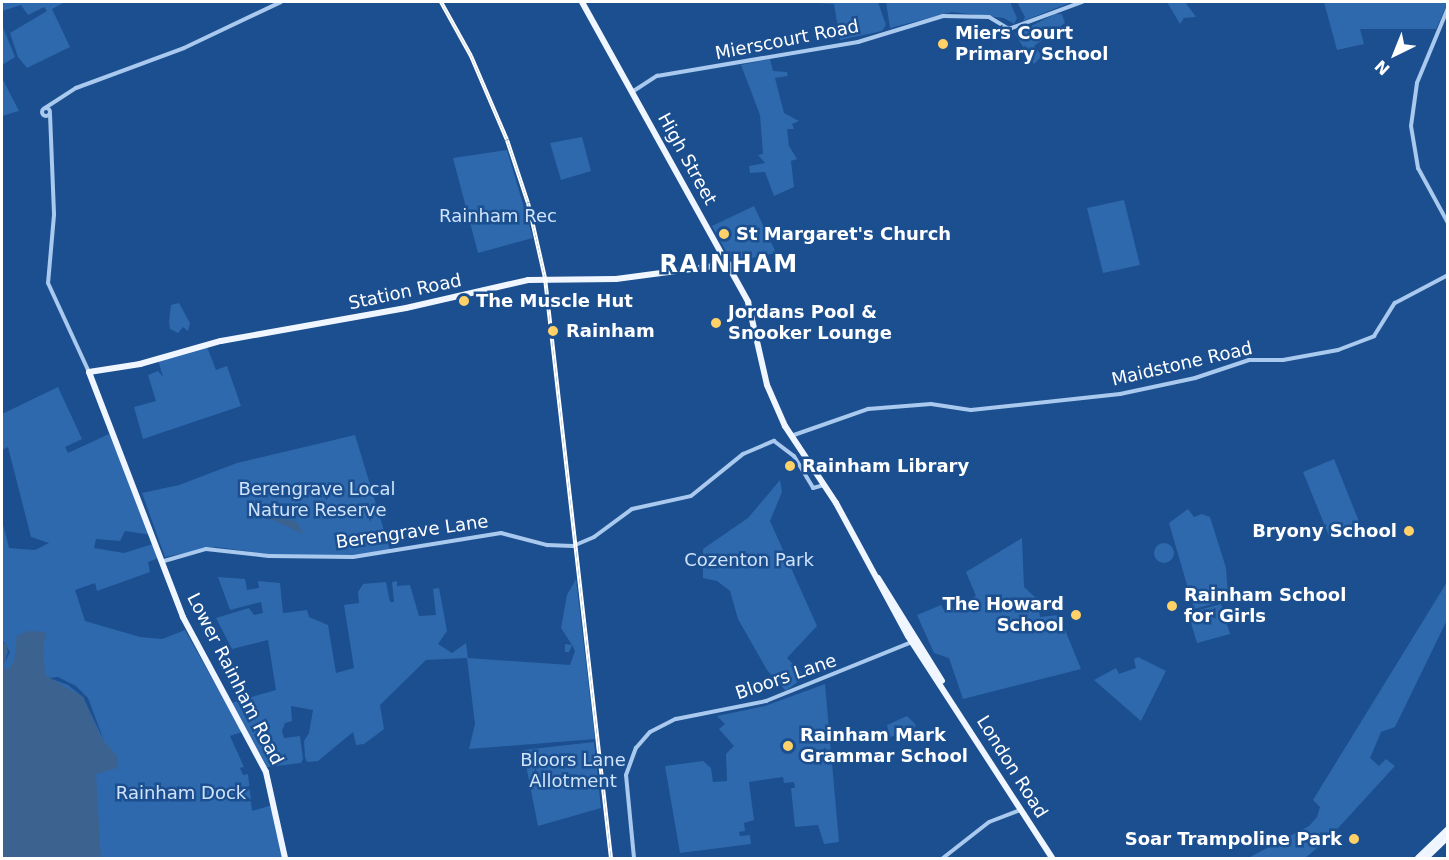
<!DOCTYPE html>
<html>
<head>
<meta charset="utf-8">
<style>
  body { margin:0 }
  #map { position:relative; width:1449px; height:860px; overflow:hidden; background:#1b4f8f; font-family:"DejaVu Sans",sans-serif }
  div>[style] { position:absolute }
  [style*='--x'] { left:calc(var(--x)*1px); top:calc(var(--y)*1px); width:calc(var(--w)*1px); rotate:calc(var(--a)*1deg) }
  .green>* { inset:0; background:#2e69ad }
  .round { border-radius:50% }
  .water>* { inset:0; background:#3c6290 }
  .minor>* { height:4px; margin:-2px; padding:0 2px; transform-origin:2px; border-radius:2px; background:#a9c9ee }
  .minor>.ring { margin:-2px; padding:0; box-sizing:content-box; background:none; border:4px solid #a9c9ee; border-radius:50% }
  .major>* { height:6px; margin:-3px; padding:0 3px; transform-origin:3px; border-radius:3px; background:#f0f6ff }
  .rail>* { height:4px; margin-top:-2px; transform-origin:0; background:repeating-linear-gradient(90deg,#1b4f8f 0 4.5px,#fff 0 9px); box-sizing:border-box; border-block:2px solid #fff }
  .dots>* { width:16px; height:16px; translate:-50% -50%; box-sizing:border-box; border:3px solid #1b4f8f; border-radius:50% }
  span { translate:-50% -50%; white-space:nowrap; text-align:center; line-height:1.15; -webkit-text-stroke:5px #1b4f8f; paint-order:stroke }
  .poi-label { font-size:18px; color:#fff; font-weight:700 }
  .left { translate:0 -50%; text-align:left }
  .right { translate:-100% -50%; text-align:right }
  .street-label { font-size:18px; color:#fff }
  .park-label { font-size:18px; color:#cfe3fa }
  .district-label { font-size:24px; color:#fff; font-weight:700; letter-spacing:1.5px }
  .frame { position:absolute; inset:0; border:3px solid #fff; pointer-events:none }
  .north { position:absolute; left:1365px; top:24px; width:60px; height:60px; -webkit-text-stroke:4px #1b4f8f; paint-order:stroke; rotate:223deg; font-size:16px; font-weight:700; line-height:24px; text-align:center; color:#fff }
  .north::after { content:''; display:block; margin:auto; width:21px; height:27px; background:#fff; clip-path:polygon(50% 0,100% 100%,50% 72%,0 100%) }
</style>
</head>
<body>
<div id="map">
  <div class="green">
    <i style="clip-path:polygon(2px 2px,65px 2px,52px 9px,70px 47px,27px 68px,18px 57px,10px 33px,47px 11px,44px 7px,28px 15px,21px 5px,2px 11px)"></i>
    <i style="clip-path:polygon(800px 2px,878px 2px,886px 25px,882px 31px,840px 40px,834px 4px)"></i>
    <i style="clip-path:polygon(886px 2px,1010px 2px,1017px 18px,1014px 24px,1004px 18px,952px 12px,890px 28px)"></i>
    <i style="clip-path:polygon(1017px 2px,1072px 2px,1023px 21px,1025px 17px)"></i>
    <i style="clip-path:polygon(1167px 2px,1185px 2px,1196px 17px,1184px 18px,1180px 24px)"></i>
    <i style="clip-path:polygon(1324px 2px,1448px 2px,1436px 29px,1360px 29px,1364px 44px,1337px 50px)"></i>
    <i style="clip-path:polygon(1055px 14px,1062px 14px,1065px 23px,1034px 46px,1042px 56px,1034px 64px,1015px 34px)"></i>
    <i style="clip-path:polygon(2px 25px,15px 57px,2px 65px)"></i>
    <i style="clip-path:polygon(770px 59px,773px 71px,787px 72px,788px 76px,775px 78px,784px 113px,799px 121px,792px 124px,794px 129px,787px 129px,789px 146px,797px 159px,791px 161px,794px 187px,774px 196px,765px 172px,750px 173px,749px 166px,765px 163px,758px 155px,763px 154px,760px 115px,741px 65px)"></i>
    <i style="clip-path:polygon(2px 78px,19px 111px,2px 116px)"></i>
    <i style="clip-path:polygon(582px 137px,591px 171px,561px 180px,550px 143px)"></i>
    <i style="clip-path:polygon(507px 150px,533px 238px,478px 253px,453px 158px)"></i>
    <i style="clip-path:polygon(1124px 200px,1140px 265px,1103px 273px,1087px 208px)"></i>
    <i style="clip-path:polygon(754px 206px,776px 253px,732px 262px,712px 226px)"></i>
    <i style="clip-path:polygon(179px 303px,190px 323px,188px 331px,183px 327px,178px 333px,170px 329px,169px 322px,171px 305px)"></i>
    <i style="clip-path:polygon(207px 347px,216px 370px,227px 366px,241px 406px,143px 439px,134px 407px,156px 401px,148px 375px,158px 371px,163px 377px,158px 360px)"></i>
    <i style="clip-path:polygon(evenodd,58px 387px,82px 439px,65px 447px,68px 453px,109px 434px,152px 535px,125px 531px,120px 541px,96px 539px,94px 548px,124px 553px,156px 543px,161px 557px,148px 562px,150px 572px,97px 591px,95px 583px,75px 590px,85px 621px,140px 637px,162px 639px,185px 630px,242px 732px,230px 736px,244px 767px,240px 768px,243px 775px,248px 774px,252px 811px,272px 805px,285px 858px,2px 858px,9px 787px,2px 643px,8px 651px,4px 664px,10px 652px,2px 640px,2px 520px,9px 548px,35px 550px,49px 543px,31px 537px,8px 447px,2px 450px,2px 414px,58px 387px,58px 677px,76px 686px,88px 698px,104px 741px,83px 697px,68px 685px,49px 678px,58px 677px)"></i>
    <i style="clip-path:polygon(355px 435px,390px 550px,345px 556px,281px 556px,216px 547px,165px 557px,142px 493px,179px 485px,237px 463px)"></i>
    <i style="clip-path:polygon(1334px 459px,1360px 524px,1329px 536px,1303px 472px)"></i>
    <i style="clip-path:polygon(780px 480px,782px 492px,770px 521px,817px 626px,787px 658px,805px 676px,786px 691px,767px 670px,738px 619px,730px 591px,717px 581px,703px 578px,703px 549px,748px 518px)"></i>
    <i style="clip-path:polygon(1188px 509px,1194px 517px,1202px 514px,1210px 517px,1226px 568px,1228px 595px,1223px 601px,1194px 609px,1169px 523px)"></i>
    <i style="clip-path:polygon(1022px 538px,1024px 587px,1038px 600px,1040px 617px,1059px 615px,1081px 669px,963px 699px,949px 658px,934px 653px,917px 615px,941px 605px,945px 612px,976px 596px,966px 572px)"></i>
    <i class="round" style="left:1154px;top:543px;width:20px;height:20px"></i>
    <i style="clip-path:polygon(218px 577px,245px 579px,247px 590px,259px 588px,258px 581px,280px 583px,283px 613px,307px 610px,309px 617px,328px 625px,336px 673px,354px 668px,344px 605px,359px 603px,358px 592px,363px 584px,386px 582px,390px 602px,394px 602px,392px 582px,397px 581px,397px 586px,410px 585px,419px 616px,436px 615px,433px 589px,439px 588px,447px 631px,438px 644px,452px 653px,466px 643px,468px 658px,570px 665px,575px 651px,572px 645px,569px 652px,565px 652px,565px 644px,572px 645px,561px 628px,567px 595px,576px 579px,595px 739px,469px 749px,475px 724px,467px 658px,426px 660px,380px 705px,384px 729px,364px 744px,356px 745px,353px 732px,318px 761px,307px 762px,305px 757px,304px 741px,309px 733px,313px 710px,291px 706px,292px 721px,285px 723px,282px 731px,284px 738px,300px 736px,303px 759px,301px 763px,267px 767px,231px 703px,276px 690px,268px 640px,232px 649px,216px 618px,249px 608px,254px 615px,263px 613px,261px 602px,230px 610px)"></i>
    <i style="clip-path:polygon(1447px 582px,1447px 620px,1395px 727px,1381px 732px,1370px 758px,1379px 766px,1386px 759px,1395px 766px,1328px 839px,1305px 858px,1248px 858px,1309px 826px,1317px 817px,1320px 807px,1313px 800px)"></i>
    <i style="clip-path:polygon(1221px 604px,1230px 634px,1197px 643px,1188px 613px)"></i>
    <i style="clip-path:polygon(1138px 657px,1166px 671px,1141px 721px,1094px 680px,1116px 668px,1119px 674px,1136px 668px,1134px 659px)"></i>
    <i style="clip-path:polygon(825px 684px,839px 842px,824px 844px,818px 825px,795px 827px,791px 788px,795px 788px,794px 782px,784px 783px,783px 777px,749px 782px,754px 820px,744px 823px,745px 831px,739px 832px,740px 836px,750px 835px,751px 844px,680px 853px,665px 766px,703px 761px,711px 768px,713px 782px,727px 781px,726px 754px,734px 746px,719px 729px,725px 724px,717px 716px,765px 706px)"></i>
    <i style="clip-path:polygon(907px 716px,916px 725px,913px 730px,890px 737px,887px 725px)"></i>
    <i style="clip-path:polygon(594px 742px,601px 808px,538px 826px,523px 750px)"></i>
  </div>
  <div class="water">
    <i style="clip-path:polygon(260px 511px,297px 522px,303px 534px,273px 520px,247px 515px)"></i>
    <i style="clip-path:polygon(28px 631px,46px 632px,43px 648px,45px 675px,83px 697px,102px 739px,118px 757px,117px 768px,96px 774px,101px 858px,2px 858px,2px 643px,8px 646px,3px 667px,8px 670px,14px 661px,17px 636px)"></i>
  </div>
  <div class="minor">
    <i style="--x:1448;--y:8;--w:81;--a:112.5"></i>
    <i style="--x:1417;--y:83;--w:43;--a:97.9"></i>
    <i style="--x:1411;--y:126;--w:43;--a:80.5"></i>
    <i style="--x:1418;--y:168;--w:63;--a:61.4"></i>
    <i style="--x:632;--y:92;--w:30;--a:-33"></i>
    <i style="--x:657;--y:76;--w:204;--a:-9.6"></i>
    <i style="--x:858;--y:42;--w:89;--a:-17"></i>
    <i style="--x:943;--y:16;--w:46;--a:1.2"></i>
    <i style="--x:989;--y:17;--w:23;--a:31"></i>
    <i style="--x:1009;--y:29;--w:78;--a:-20.3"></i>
    <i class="ring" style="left:42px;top:108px;width:4px;height:4px"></i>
    <i style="--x:45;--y:108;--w:37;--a:-33"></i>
    <i style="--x:76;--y:88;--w:115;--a:-20.3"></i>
    <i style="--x:184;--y:48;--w:107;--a:-25.4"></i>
    <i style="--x:50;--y:114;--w:101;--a:87.7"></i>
    <i style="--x:54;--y:215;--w:68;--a:95"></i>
    <i style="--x:48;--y:283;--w:98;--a:65.3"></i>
    <i style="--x:791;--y:436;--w:82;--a:-19.3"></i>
    <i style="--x:868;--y:409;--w:63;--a:-4.5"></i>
    <i style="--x:931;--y:404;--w:40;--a:8.5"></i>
    <i style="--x:971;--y:410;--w:150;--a:-6.1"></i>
    <i style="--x:1120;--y:394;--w:77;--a:-12"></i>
    <i style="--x:1195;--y:378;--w:57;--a:-18.4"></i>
    <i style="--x:1249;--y:360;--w:34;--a:0"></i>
    <i style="--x:1283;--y:360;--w:56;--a:-10.3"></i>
    <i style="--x:1338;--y:350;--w:39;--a:-21"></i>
    <i style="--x:1374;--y:336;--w:39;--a:-58"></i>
    <i style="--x:1395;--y:303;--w:60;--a:-27.8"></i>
    <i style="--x:164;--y:561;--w:44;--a:-15.9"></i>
    <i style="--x:206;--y:549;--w:63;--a:6.3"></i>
    <i style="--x:269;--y:556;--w:84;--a:0.7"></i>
    <i style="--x:353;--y:557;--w:150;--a:-9.2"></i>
    <i style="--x:501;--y:533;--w:48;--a:14.6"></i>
    <i style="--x:547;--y:545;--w:26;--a:2"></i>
    <i style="--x:573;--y:546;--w:23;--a:-23"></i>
    <i style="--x:594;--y:537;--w:47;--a:-36.4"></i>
    <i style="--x:632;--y:509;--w:60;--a:-12.4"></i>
    <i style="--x:691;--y:496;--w:67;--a:-38.9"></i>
    <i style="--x:743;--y:454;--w:34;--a:-23"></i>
    <i style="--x:774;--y:441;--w:25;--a:37"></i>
    <i style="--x:794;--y:456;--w:37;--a:59"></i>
    <i style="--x:813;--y:488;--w:11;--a:-15"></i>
    <i style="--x:634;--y:858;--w:83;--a:-95.5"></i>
    <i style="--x:626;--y:775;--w:29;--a:-70"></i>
    <i style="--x:636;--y:748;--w:21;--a:-49"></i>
    <i style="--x:650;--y:732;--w:29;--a:-27"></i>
    <i style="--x:676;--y:719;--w:92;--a:-11.3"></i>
    <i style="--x:766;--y:701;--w:157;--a:-22"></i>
    <i style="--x:943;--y:858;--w:58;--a:-38"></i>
    <i style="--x:989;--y:822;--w:33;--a:-21"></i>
  </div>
  <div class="major">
    <i style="--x:582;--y:2;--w:343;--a:61"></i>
    <i style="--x:748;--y:302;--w:85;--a:77.1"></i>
    <i style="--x:767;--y:385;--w:45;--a:66.3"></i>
    <i style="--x:785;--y:426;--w:92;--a:56.5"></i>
    <i style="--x:836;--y:503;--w:151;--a:61.6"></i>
    <i style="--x:908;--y:636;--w:265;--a:57"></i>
    <i style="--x:878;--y:578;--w:121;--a:58.1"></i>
    <i style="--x:285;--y:858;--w:88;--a:-102.5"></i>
    <i style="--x:266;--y:772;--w:176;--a:-118.2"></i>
    <i style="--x:183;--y:617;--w:262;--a:-111"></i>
    <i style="--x:89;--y:372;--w:52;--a:-8.9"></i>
    <i style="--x:140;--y:364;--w:84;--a:-15.9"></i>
    <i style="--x:221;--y:341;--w:188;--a:-10.1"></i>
    <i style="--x:406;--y:308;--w:125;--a:-12.9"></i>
    <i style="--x:528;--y:280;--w:88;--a:-0.7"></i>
    <i style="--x:616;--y:279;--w:114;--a:-7.6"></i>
    <i style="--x:1418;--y:858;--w:42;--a:-44"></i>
    <i style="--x:1426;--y:858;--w:30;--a:-44"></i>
  </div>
  <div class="rail">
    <i style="--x:441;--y:2;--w:62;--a:60.9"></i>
    <i style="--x:471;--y:56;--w:91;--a:66.8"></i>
    <i style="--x:507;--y:140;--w:66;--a:71.6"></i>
    <i style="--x:528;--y:203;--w:77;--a:77.2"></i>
    <i style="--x:545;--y:278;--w:584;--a:83.51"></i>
  </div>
  <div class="dots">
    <i style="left:943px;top:44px;background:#ffd166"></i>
    <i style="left:724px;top:234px;background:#ffd166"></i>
    <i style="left:464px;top:301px;background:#ffd166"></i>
    <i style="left:716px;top:323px;background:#ffd166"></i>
    <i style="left:553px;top:331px;background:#ffd166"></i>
    <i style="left:790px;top:466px;background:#ffd166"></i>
    <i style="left:1409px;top:531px;background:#ffd166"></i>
    <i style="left:1172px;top:606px;background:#ffd166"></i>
    <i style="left:1076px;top:615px;background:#ffd166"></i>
    <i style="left:788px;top:746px;background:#ffd166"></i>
    <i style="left:1354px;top:839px;background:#ffd166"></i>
  </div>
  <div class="poi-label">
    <span class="left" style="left:955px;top:44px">Miers Court<br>Primary School</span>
    <span class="left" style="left:736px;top:234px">St Margaret's Church</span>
    <span class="left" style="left:476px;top:301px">The Muscle Hut</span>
    <span class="left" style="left:728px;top:323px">Jordans Pool &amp;<br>Snooker Lounge</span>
    <span class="left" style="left:566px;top:331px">Rainham</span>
    <span class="left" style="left:802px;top:466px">Rainham Library</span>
    <span class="right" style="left:1397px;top:531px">Bryony School</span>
    <span class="left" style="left:1184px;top:606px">Rainham School<br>for Girls</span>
    <span class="right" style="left:1064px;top:615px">The Howard<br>School</span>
    <span class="left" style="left:800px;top:746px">Rainham Mark<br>Grammar School</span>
    <span class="right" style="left:1342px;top:839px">Soar Trampoline Park</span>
  </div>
  <div class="street-label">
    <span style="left:787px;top:40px;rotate:-11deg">Mierscourt Road</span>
    <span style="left:687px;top:159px;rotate:61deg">High Street</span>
    <span style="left:405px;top:292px;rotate:-12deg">Station Road</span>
    <span style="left:1182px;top:364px;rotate:-13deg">Maidstone Road</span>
    <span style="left:412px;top:532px;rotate:-8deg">Berengrave Lane</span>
    <span style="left:786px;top:677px;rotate:-19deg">Bloors Lane</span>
    <span style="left:235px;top:679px;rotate:63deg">Lower Rainham Road</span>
    <span style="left:1012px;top:767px;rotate:58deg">London Road</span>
  </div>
  <div class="park-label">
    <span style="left:498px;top:216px">Rainham Rec</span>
    <span style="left:317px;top:500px">Berengrave Local<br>Nature Reserve</span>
    <span style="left:749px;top:560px">Cozenton Park</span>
    <span style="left:573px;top:771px">Bloors Lane<br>Allotment</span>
    <span style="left:181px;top:793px">Rainham Dock</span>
  </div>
  <div class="district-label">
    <span style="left:729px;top:265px">RAINHAM</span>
  </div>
  <div class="frame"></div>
  <div class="north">N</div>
</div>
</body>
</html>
